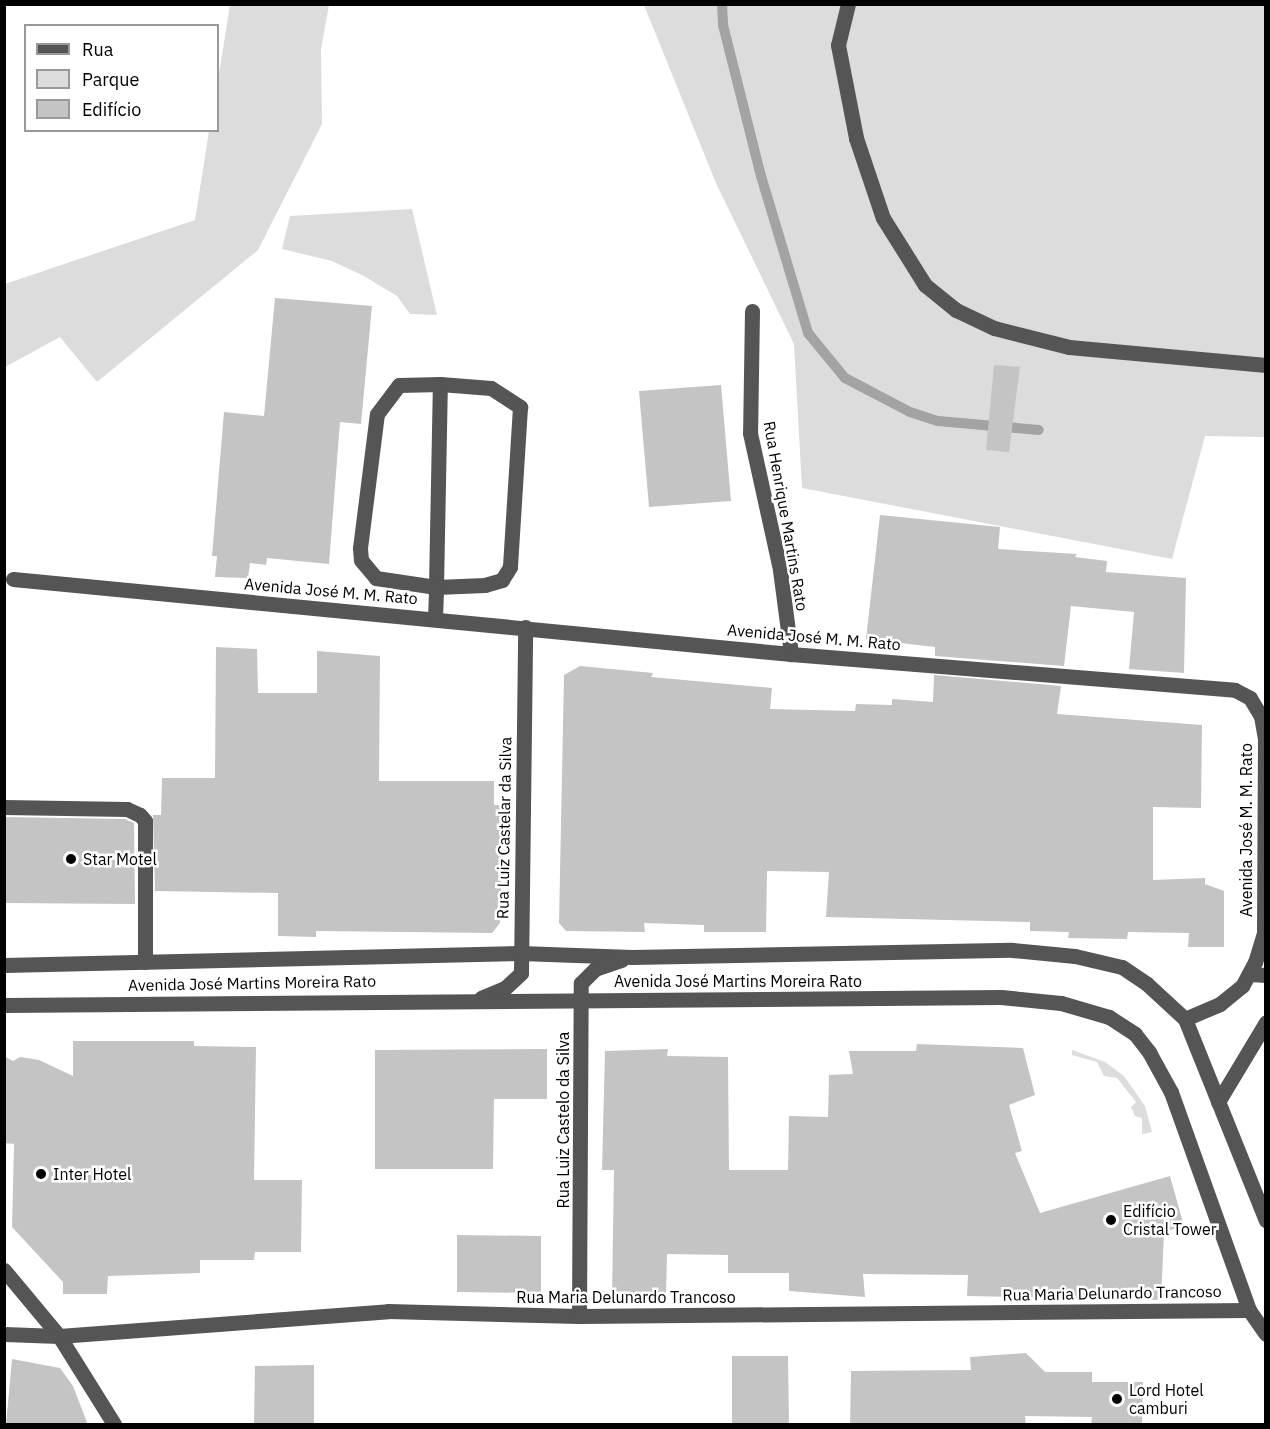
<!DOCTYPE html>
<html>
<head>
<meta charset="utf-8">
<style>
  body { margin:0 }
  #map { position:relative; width:1270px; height:1429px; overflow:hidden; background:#fff; font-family:"IBM Plex Sans",sans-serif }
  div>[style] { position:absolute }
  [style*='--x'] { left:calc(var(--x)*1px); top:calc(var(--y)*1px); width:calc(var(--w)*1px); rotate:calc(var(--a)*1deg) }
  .green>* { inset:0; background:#dcdcdc }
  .stream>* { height:10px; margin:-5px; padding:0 5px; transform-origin:5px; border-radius:5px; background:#a3a3a3 }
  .building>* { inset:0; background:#c4c4c4 }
  .minor>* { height:15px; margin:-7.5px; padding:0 7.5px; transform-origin:7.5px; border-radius:7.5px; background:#555 }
  .dots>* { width:16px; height:16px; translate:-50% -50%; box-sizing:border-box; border:3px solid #fff; border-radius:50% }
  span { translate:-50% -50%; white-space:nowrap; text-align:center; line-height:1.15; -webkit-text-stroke:5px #fff; paint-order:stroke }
  .street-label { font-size:16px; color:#000 }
  .poi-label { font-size:16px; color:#000 }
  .left { translate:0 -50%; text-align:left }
  .frame { position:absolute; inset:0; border:6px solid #000; pointer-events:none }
  .legend { position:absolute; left:24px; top:24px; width:195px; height:108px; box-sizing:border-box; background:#fff; border:2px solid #999; margin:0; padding:8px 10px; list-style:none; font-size:18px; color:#000 }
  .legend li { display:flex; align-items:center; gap:12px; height:30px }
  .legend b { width:30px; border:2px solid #999 }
</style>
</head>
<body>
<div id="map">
  <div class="green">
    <i style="clip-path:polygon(230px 5px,329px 5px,321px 49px,322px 124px,258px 250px,97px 382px,60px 337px,5px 367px,5px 284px,195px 220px,209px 131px,218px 130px,218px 80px)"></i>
    <i style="clip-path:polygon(644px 5px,1265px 5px,1265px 437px,1205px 436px,1172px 559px,802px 488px,794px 344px,716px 183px)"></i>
    <i style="clip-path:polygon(412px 209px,437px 315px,410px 314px,397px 296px,364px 276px,332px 261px,282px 249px,290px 216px)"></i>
    <i style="clip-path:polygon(1072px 1050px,1105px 1062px,1124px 1076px,1145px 1106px,1152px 1132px,1142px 1134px,1142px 1118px,1135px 1116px,1131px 1107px,1136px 1102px,1117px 1078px,1104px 1076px,1097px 1062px,1072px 1055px)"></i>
  </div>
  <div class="stream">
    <i style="--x:722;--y:4;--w:21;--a:87"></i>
    <i style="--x:723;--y:25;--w:156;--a:75.9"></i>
    <i style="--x:761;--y:176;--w:164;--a:73.3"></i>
    <i style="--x:808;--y:333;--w:58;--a:50.6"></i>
    <i style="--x:845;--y:378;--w:73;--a:27.6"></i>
    <i style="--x:910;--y:412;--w:29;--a:18"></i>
    <i style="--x:938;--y:421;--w:101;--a:5.1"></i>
  </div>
  <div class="building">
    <i style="clip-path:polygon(275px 298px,372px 306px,361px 424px,340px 422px,329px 564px,267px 558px,266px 565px,250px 563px,248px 578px,215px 577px,217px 556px,212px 556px,224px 412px,264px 416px)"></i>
    <i style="clip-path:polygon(994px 365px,1020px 367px,1009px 452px,986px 450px)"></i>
    <i style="clip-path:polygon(721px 385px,731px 501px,649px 507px,639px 391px)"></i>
    <i style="clip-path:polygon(880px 515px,1000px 527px,998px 549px,1077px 554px,1075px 557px,1107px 561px,1106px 572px,1186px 578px,1184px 673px,1129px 669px,1134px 612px,1071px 606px,1064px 666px,935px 656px,935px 647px,866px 639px)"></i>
    <i style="clip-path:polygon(216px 647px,257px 649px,258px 693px,317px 693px,317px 651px,380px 656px,379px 781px,494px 781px,494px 805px,503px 805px,502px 850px,500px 923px,492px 933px,316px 931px,316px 937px,278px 936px,278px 893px,155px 891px,153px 815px,161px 815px,162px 778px,215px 778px)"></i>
    <i style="clip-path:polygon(580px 666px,653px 673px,651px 677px,772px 688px,770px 709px,855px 711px,856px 704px,892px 705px,892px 699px,933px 702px,934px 675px,1061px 686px,1057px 714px,1202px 725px,1201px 808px,1153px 807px,1153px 880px,1205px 878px,1205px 884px,1224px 891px,1224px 947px,1188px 947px,1189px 933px,1128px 932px,1127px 939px,1068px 938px,1069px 932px,1030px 931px,1030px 922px,826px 917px,829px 872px,767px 871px,766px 932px,704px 932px,704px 925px,644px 923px,645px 932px,566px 931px,559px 923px,564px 675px)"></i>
    <i style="clip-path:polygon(4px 817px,125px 819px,134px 823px,135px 904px,4px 903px)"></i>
    <i style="clip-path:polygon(73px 1041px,194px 1041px,194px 1046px,256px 1047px,254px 1180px,302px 1180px,301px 1252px,255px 1252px,254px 1260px,200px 1260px,200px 1273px,108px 1276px,107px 1294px,63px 1294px,63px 1282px,12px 1227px,14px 1144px,4px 1143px,4px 1056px,13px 1061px,20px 1057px,39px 1060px,73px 1076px)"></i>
    <i style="clip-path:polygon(917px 1044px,1023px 1048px,1035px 1095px,1009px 1105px,1022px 1151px,1015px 1153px,1040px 1213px,1170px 1176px,1184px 1226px,1164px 1232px,1161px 1300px,967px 1296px,968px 1275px,863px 1274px,865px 1297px,789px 1291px,789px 1273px,728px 1273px,728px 1255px,667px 1254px,666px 1296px,612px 1296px,614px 1170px,602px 1170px,605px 1051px,668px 1049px,667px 1056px,728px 1057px,729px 1170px,788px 1170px,789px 1116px,828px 1117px,829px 1075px,853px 1074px,849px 1051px,916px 1051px)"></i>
    <i style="clip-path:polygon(547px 1049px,547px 1099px,494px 1099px,493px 1169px,375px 1169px,375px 1050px)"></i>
    <i style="clip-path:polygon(457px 1235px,541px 1236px,541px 1293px,457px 1292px)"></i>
    <i style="clip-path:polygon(1026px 1353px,1045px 1372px,1092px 1372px,1092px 1382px,1143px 1382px,1142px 1425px,1091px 1425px,1092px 1417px,1025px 1416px,1026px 1425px,850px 1425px,851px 1371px,971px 1370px,970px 1357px)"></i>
    <i style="clip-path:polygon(732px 1356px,788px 1356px,789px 1425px,732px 1425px)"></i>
    <i style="clip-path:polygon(12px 1359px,60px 1368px,73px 1386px,88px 1425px,6px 1425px)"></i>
    <i style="clip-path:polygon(314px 1365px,314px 1425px,254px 1425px,255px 1366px)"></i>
  </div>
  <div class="minor">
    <i style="--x:848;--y:4;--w:42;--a:103.7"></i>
    <i style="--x:838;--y:45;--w:95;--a:79"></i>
    <i style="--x:856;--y:138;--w:84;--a:71.4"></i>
    <i style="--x:883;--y:218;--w:79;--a:57.9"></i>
    <i style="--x:925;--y:285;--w:40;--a:39"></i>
    <i style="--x:956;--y:310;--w:42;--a:25.3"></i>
    <i style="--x:994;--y:328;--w:77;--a:14.2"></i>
    <i style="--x:1069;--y:347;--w:198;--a:5.2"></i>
    <i style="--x:752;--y:311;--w:122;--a:90.9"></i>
    <i style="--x:750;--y:433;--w:140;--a:77.6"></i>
    <i style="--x:780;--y:570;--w:85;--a:82.5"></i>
    <i style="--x:440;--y:384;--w:51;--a:4.5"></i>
    <i style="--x:491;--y:388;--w:35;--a:33"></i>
    <i style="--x:520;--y:407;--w:160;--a:93.6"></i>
    <i style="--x:510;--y:567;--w:15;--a:122"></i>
    <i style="--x:502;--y:580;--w:18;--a:164"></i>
    <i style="--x:485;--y:585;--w:49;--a:177.7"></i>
    <i style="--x:436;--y:587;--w:203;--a:-88.9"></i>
    <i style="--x:13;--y:579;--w:782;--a:5.51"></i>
    <i style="--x:791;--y:654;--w:445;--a:4.6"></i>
    <i style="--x:1235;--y:690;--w:17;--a:28"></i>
    <i style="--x:1250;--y:698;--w:21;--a:59"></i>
    <i style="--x:1261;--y:716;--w:22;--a:80"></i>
    <i style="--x:1265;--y:738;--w:195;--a:90.3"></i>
    <i style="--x:1264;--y:933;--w:30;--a:107"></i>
    <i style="--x:1255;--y:962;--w:27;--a:118"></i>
    <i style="--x:1242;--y:986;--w:28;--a:141"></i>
    <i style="--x:1220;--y:1004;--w:38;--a:157"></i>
    <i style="--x:435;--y:619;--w:32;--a:-88"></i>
    <i style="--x:436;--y:587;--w:61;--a:-171.5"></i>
    <i style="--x:376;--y:578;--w:23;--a:-130"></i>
    <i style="--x:361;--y:560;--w:12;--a:-95"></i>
    <i style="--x:360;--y:548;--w:135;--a:-82.8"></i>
    <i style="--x:377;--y:414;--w:36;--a:-53"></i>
    <i style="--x:399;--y:385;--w:41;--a:-1.4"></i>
    <i style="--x:4;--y:807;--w:123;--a:0.9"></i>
    <i style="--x:127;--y:809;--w:14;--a:25"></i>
    <i style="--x:140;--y:815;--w:8;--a:50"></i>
    <i style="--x:145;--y:821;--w:141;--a:90"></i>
    <i style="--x:4;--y:965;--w:516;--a:-1.33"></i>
    <i style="--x:520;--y:953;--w:112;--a:2"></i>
    <i style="--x:632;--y:957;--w:380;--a:-1.1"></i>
    <i style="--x:1012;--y:950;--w:63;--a:5.4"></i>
    <i style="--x:1075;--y:956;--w:48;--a:13.2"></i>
    <i style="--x:1122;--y:967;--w:30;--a:34"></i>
    <i style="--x:1147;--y:984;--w:52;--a:42.6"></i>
    <i style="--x:1185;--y:1019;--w:217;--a:68.1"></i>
    <i style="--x:1249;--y:974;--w:17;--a:3"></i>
    <i style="--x:481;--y:998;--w:26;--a:-23"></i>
    <i style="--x:505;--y:988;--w:22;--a:-43"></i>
    <i style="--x:521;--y:973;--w:346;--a:-89.3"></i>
    <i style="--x:4;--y:1005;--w:997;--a:-0.46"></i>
    <i style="--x:1001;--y:997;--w:60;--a:5.7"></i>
    <i style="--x:1061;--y:1003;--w:50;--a:16.3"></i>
    <i style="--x:1109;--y:1017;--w:31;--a:33"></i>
    <i style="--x:1135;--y:1034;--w:23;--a:52"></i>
    <i style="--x:1149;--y:1052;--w:46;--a:61.2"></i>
    <i style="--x:1171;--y:1092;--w:232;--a:70.3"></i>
    <i style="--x:1249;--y:1310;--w:29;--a:55"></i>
    <i style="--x:1218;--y:1102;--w:93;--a:-59"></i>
    <i style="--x:4;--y:1270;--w:86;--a:50.2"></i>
    <i style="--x:59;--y:1336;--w:104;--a:58"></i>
    <i style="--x:579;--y:1316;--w:333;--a:-89.7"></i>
    <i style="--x:581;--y:983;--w:20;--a:-45"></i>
    <i style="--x:595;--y:969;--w:28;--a:-19"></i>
    <i style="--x:4;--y:1334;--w:55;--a:2.1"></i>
    <i style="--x:59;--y:1336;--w:330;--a:-4.3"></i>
    <i style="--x:388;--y:1311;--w:191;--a:1.5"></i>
    <i style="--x:579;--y:1316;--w:670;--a:-0.51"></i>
  </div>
  <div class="dots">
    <i style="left:71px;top:859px;background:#000"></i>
    <i style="left:41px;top:1174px;background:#000"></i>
    <i style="left:1111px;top:1220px;background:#000"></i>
    <i style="left:1117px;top:1399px;background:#000"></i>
  </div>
  <div class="street-label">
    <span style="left:786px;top:516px;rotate:80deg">Rua Henrique Martins Rato</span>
    <span style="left:331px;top:591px;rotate:5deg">Avenida José M. M. Rato</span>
    <span style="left:814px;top:637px;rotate:5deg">Avenida José M. M. Rato</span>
    <span style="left:504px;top:828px;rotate:-89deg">Rua Luiz Castelar da Silva</span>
    <span style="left:1246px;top:830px;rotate:-90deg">Avenida José M. M. Rato</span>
    <span style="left:738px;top:981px">Avenida José Martins Moreira Rato</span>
    <span style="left:252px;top:983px;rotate:-1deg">Avenida José Martins Moreira Rato</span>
    <span style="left:563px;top:1120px;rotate:-90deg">Rua Luiz Castelo da Silva</span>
    <span style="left:1112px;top:1293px;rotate:-1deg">Rua Maria Delunardo Trancoso</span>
    <span style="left:626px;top:1297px">Rua Maria Delunardo Trancoso</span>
  </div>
  <div class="poi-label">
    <span class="left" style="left:83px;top:859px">Star Motel</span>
    <span class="left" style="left:53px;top:1174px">Inter Hotel</span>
    <span class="left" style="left:1123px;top:1220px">Edifício<br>Cristal Tower</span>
    <span class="left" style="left:1129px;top:1399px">Lord Hotel<br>camburi</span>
  </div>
  <div class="frame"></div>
  <ul class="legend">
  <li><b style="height:8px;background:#555"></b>Rua</li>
  <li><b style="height:16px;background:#dcdcdc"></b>Parque</li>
  <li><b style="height:16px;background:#c4c4c4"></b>Edifício</li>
  </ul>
</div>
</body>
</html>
